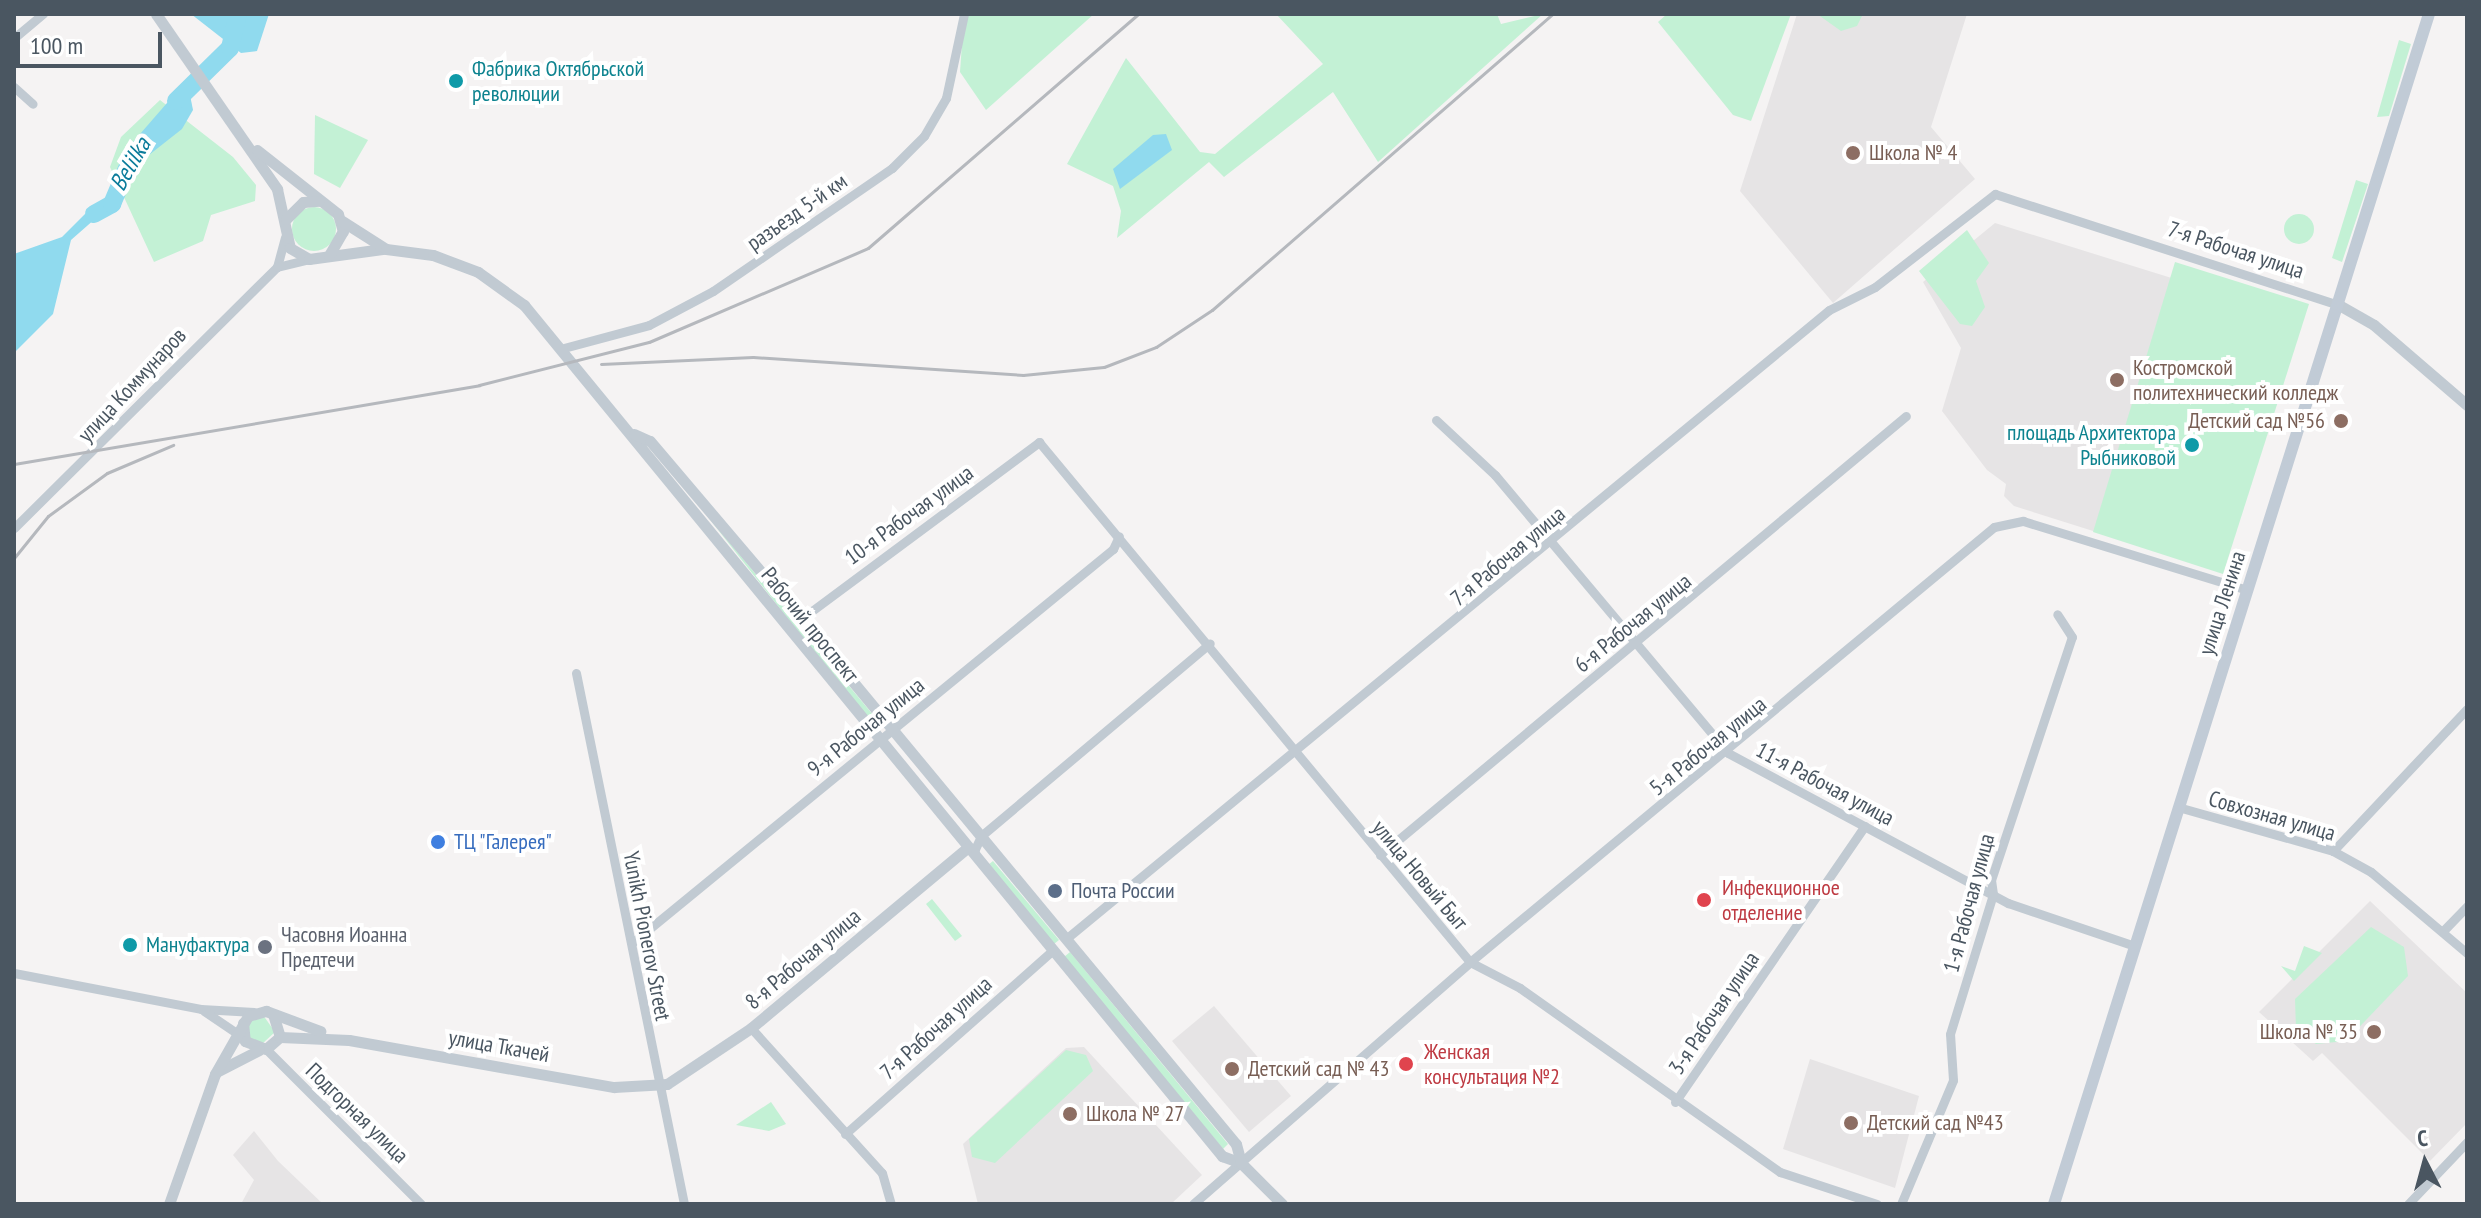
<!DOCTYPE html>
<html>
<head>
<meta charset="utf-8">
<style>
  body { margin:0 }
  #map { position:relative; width:2481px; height:1218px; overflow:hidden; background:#f5f3f3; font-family:"PT Sans Narrow",sans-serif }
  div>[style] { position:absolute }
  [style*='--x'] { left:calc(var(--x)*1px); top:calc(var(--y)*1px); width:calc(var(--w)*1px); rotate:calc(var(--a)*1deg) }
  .education>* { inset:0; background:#e6e4e5 }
  .green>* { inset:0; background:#c3f1d5 }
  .round { border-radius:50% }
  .water>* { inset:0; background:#90daee }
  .river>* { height:18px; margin:-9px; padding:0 9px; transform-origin:9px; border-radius:9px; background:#90daee }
  .minor>* { height:9px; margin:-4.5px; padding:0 4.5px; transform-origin:4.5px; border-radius:4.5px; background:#c1cad2 }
  .tertiary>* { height:11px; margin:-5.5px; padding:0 5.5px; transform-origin:5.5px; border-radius:5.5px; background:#c1cad2 }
  .secondary>* { height:12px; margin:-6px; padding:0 6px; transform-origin:6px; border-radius:6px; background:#c1cbd6 }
  .rail>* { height:3px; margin:-1.5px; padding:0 1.5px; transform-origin:1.5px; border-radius:1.5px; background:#b5b8bd }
  .dots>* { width:22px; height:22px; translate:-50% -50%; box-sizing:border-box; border:4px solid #fff; border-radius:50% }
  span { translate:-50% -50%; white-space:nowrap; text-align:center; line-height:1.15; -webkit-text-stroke:8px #fff; paint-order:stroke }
  .culture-label { font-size:22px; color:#0d838f }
  .left { translate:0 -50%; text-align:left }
  .right { translate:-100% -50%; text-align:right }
  .education-label { font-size:22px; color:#785e54 }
  .street-label { font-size:22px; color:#4a5661 }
  .shop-label { font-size:22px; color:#366cbe }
  .health-label { font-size:22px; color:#be3a42 }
  .service-label { font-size:22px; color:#4e5e75 }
  .worship-label { font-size:22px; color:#5b616d }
  .water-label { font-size:24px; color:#0c7c9b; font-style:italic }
  .frame { position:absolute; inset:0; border:16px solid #4a5661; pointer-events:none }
  .north { position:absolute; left:2385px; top:1122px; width:80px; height:80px; -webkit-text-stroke:6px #fff; paint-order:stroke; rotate:354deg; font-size:22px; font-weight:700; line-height:32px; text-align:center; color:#4a5661 }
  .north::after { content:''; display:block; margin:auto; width:28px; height:36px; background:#4a5661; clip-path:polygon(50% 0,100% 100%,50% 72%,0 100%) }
  .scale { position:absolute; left:16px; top:32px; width:146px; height:36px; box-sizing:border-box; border:4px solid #4a5661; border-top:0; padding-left:10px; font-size:24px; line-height:28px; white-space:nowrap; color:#4a5661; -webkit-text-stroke:6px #fff; paint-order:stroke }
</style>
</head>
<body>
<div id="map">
  <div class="education">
    <i style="clip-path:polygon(1797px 14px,1967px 14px,1931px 127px,1975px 179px,1833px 303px,1740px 191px)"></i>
    <i style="clip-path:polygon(1995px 223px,2303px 319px,2223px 572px,2014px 506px,2004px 496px,2006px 484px,1987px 470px,1942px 411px,1961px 348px,1923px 282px)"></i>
    <i style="clip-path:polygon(2370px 901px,2467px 993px,2467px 1123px,2430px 1161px,2322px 1053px,2313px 1061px,2259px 1012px)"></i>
    <i style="clip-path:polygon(1214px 1006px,1291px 1096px,1249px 1132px,1172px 1041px)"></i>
    <i style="clip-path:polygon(1084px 1047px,1202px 1175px,1171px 1204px,978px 1204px,963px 1144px,1066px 1048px)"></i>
    <i style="clip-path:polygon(1810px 1059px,1919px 1096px,1895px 1188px,1783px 1149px)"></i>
    <i style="clip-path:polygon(254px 1131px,278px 1161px,323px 1204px,241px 1204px,254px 1180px,233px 1155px)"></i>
  </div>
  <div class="green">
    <i style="clip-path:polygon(964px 14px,1094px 14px,986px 110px,960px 72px)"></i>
    <i style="clip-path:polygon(1276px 14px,1497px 14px,1501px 24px,1543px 14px,1378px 162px,1333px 92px,1224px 177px,1209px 162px,1117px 238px,1121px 211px,1113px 186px,1067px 164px,1126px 58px,1200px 152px,1215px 154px,1323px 64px)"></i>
    <i style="clip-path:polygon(1667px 14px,1791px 14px,1751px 121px,1733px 115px,1658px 22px)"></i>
    <i style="clip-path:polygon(1817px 14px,1863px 14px,1857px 26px,1841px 31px)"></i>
    <i style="clip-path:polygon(2399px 40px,2411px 44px,2389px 116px,2377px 117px)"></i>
    <i style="clip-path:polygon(160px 100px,233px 157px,256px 185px,255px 201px,211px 215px,203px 241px,154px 262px,110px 167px,121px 137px)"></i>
    <i style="clip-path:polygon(315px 115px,368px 140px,340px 188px,314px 174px)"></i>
    <i style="clip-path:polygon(2356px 180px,2368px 184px,2342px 262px,2332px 258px)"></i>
    <i class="round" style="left:292px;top:207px;width:44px;height:44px"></i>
    <i class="round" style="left:2284px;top:214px;width:30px;height:30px"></i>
    <i style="clip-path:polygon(1967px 230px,1989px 263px,1976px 281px,1985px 307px,1972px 326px,1960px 324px,1919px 271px)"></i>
    <i style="clip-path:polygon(2267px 259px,2305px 270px,2304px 280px,2264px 269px)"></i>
    <i style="clip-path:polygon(2175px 262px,2309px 304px,2223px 574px,2093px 532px)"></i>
    <i style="clip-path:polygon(704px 512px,879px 722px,873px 727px)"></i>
    <i style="clip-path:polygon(993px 861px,1059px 940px,1054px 944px,988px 865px)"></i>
    <i style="clip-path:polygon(932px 899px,962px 936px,955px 941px,926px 904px)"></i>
    <i style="clip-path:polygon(2371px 927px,2404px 947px,2408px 976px,2346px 1041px,2316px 1044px,2296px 1029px,2295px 999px)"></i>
    <i style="clip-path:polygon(2304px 946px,2322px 953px,2294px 981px,2281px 966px,2295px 971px)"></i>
    <i style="clip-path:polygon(1070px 952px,1228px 1144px,1223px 1149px,1064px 957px)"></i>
    <i style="clip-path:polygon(263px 1015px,275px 1032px,262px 1044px,250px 1039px,248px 1023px)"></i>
    <i style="clip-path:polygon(1066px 1050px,1086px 1055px,1093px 1071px,995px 1163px,972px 1157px,969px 1139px)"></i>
    <i style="clip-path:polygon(771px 1102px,786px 1124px,769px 1131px,736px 1125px)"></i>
  </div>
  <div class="water">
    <i style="clip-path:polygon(191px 14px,269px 14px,257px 51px,241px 53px)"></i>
    <i style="clip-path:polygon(187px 80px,193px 110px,182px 129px,121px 177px,127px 149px)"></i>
    <i style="clip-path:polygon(1166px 134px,1172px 150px,1120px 189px,1113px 169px,1153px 135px)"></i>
    <i style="clip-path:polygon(112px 204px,71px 240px,53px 314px,14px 353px,14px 254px,62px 237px,85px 214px)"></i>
  </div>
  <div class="river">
    <i style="--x:176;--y:101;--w:76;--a:-44.5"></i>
    <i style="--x:230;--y:48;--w:35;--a:-77"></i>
    <i style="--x:94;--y:214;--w:21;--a:-29"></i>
    <i style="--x:112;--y:204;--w:49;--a:-67.1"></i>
  </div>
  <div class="minor">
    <i style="--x:14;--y:38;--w:38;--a:-40"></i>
    <i style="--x:14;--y:87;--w:25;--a:42"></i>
    <i style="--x:277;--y:267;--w:31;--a:-75"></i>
    <i style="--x:560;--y:349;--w:92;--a:-15.1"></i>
    <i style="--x:649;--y:325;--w:72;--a:-28"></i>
    <i style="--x:713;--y:291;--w:217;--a:-34.5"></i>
    <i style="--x:892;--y:168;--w:45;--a:-45"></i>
    <i style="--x:924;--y:136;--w:44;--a:-59.9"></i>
    <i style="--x:946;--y:98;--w:86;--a:-77.9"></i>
    <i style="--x:1436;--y:420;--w:81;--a:43"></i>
    <i style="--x:1495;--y:475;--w:363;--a:50"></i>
    <i style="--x:1728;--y:753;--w:318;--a:28.2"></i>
    <i style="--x:2008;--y:903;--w:134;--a:18.7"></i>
    <i style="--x:14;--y:528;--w:371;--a:-44.8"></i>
    <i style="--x:277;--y:267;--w:33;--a:-14"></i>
    <i style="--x:801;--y:619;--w:297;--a:-36.6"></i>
    <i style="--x:1039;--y:442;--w:675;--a:50.35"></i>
    <i style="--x:1470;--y:962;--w:56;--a:27.5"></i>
    <i style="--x:1520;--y:988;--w:319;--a:35.3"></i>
    <i style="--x:1780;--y:1172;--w:102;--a:18.3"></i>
    <i style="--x:576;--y:673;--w:542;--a:78.5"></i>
    <i style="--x:2178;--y:807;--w:161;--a:15.8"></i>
    <i style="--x:2333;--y:851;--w:43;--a:28.9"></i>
    <i style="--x:2371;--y:872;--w:126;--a:40.2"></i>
    <i style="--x:966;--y:849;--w:9;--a:0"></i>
    <i style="--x:975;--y:849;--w:14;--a:-65"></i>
    <i style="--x:981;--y:836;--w:299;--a:-40.1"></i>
    <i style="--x:2333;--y:851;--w:195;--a:-46.7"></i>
    <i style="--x:1380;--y:855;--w:685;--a:-39.85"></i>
    <i style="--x:2443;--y:931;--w:35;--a:-46"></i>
    <i style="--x:1067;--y:938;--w:987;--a:-39.49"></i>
    <i style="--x:1829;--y:310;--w:51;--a:-26.6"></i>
    <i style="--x:1875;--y:287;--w:152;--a:-37.8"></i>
    <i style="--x:1995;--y:194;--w:361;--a:17.9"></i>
    <i style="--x:632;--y:943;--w:622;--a:-39.32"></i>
    <i style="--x:1113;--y:549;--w:14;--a:-65"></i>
    <i style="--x:14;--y:973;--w:190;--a:10.9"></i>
    <i style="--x:201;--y:1009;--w:53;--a:3.2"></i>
    <i style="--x:204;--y:1011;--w:45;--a:34"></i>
    <i style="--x:751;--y:1028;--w:195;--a:47.9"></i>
    <i style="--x:882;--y:1173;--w:32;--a:74"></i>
    <i style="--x:266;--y:1049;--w:219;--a:45"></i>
    <i style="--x:1675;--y:1102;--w:335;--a:-55.5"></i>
    <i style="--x:845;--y:1134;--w:276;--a:-41.5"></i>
    <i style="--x:1193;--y:1204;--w:368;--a:-41.1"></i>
    <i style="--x:1470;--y:962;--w:681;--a:-39.7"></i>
    <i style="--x:1994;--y:527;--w:30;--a:-12"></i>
    <i style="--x:2023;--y:521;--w:234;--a:17.1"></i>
    <i style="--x:1901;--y:1204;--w:134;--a:-67.2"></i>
    <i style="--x:1953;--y:1080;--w:46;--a:-93.7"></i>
    <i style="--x:1950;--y:1034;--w:146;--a:-72.9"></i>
    <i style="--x:1993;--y:894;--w:14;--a:-98"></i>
    <i style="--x:1991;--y:880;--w:256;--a:-71.6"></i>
    <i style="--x:2072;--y:637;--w:27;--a:-123"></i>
    <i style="--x:2408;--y:1204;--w:86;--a:-46.4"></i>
  </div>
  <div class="tertiary">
    <i style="--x:156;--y:14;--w:213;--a:55.3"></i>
    <i style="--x:277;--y:189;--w:60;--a:77.6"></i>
    <i style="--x:290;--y:248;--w:22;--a:30"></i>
    <i style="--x:309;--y:259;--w:74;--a:-7.8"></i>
    <i style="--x:257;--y:150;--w:103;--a:38.3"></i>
    <i style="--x:338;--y:214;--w:18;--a:74"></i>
    <i style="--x:343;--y:231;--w:28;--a:120"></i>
    <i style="--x:286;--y:219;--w:24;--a:-45"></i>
    <i style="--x:303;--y:202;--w:16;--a:-4"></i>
    <i style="--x:342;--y:221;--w:52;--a:32.5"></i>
    <i style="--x:386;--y:249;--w:47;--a:7.3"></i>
    <i style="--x:433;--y:255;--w:48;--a:20.7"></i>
    <i style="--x:478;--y:272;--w:57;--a:35.7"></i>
    <i style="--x:524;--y:305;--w:1101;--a:50.64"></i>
    <i style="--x:1222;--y:1156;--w:20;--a:20"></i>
    <i style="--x:1241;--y:1163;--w:58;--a:45"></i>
    <i style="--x:2339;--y:305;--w:40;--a:29.7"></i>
    <i style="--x:2374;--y:325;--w:123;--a:40.7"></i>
    <i style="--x:634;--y:434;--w:17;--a:24"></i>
    <i style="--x:650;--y:441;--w:233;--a:49.7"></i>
    <i style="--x:801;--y:619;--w:682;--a:50.36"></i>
    <i style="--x:1236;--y:1144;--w:20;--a:75"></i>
    <i style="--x:243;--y:1023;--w:18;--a:84"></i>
    <i style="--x:245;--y:1041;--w:22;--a:21"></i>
    <i style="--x:266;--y:1049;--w:18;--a:-41"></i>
    <i style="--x:280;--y:1037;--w:24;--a:-107"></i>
    <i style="--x:280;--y:1037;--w:69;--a:2.5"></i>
    <i style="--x:349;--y:1040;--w:269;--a:10.1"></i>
    <i style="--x:614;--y:1087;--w:53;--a:-3.2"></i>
    <i style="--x:667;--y:1084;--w:101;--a:-33.7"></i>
    <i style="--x:751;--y:1028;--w:280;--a:-39.8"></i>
    <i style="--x:218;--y:1071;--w:46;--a:-27.1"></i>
    <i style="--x:169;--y:1204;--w:138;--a:-70.5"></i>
    <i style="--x:215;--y:1074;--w:67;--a:-60.4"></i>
    <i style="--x:248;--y:1016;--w:19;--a:-16"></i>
    <i style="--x:266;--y:1011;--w:58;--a:20.3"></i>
  </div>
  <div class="secondary">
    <i style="--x:2054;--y:1204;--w:1248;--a:-72.51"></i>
  </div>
  <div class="rail">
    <i style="--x:601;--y:364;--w:152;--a:-2.6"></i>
    <i style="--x:753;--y:357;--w:271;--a:3.8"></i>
    <i style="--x:1023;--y:375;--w:81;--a:-5.6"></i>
    <i style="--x:1104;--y:367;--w:56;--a:-21"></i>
    <i style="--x:1156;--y:347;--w:67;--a:-33.5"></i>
    <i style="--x:1212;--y:310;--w:452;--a:-41"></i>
    <i style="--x:14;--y:464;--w:472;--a:-9.6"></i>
    <i style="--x:479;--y:385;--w:175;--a:-14.2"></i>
    <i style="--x:649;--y:342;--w:238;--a:-23.2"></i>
    <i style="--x:868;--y:248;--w:357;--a:-40.9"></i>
    <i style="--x:14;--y:558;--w:54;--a:-51"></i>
    <i style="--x:48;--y:516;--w:73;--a:-36.1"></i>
    <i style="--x:107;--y:473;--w:72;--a:-23"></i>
  </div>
  <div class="dots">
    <i style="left:456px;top:81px;background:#0f9aa8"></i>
    <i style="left:1853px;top:153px;background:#8d6e63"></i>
    <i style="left:2117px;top:380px;background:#8d6e63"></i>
    <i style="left:2341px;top:421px;background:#8d6e63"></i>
    <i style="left:2192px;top:445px;background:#0f9aa8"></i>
    <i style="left:438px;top:842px;background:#3f7fe0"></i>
    <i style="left:1055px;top:891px;background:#5c6f8a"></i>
    <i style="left:1704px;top:900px;background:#e0444e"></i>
    <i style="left:130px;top:945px;background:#0f9aa8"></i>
    <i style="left:265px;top:947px;background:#6b7280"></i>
    <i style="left:2374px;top:1032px;background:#8d6e63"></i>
    <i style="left:1406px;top:1064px;background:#e0444e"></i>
    <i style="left:1232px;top:1069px;background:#8d6e63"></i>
    <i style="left:1070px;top:1114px;background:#8d6e63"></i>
    <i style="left:1851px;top:1123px;background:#8d6e63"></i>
  </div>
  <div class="culture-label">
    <span class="left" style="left:472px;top:81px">Фабрика Октябрьской<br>революции</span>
    <span class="right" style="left:2176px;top:445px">площадь Архитектора<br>Рыбниковой</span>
    <span class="left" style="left:146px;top:945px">Мануфактура</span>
  </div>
  <div class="education-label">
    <span class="left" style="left:1869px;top:153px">Школа № 4</span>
    <span class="left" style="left:2133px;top:380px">Костромской<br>политехнический колледж</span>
    <span class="right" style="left:2325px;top:421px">Детский сад №56</span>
    <span class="right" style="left:2358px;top:1032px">Школа № 35</span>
    <span class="left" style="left:1248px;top:1069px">Детский сад № 43</span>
    <span class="left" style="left:1086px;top:1114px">Школа № 27</span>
    <span class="left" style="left:1867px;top:1123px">Детский сад №43</span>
  </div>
  <div class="street-label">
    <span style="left:797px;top:212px;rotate:-35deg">разъезд 5-й км</span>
    <span style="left:2236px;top:250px;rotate:18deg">7-я Рабочая улица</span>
    <span style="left:132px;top:385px;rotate:-47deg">улица Коммунаров</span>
    <span style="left:909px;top:515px;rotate:-36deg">10-я Рабочая улица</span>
    <span style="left:1508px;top:556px;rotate:-40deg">7-я Рабочая улица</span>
    <span style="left:2222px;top:603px;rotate:-72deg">улица Ленина</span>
    <span style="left:1633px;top:623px;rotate:-39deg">6-я Рабочая улица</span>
    <span style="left:810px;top:625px;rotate:51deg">Рабочий проспект</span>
    <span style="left:866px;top:727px;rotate:-39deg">9-я Рабочая улица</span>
    <span style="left:1708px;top:746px;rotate:-39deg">5-я Рабочая улица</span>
    <span style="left:1825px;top:784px;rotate:28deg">11-я Рабочая улица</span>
    <span style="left:2272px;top:816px;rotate:16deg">Совхозная улица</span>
    <span style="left:1420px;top:875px;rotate:50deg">улица Новый Быт</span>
    <span style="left:1969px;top:903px;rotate:-75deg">1-я Рабочая улица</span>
    <span style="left:647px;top:936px;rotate:79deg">Yunikh Pionerov Street</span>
    <span style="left:803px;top:959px;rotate:-40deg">8-я Рабочая улица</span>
    <span style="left:1714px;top:1013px;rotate:-56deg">3-я Рабочая улица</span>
    <span style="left:936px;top:1028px;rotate:-42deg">7-я Рабочая улица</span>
    <span style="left:499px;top:1046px;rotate:10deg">улица Ткачей</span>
    <span style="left:357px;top:1113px;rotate:44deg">Подгорная улица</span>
  </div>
  <div class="shop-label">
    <span class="left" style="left:454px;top:842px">ТЦ "Галерея"</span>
  </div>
  <div class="health-label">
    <span class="left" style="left:1722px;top:900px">Инфекционное<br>отделение</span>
    <span class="left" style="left:1424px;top:1064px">Женская<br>консультация №2</span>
  </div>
  <div class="service-label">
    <span class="left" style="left:1071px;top:891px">Почта России</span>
  </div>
  <div class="worship-label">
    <span class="left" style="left:281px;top:947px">Часовня Иоанна<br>Предтечи</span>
  </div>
  <div class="water-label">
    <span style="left:130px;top:164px;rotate:-60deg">Belilka</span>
  </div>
  <div class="frame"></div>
  <div class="north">С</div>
  <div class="scale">100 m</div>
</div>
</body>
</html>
